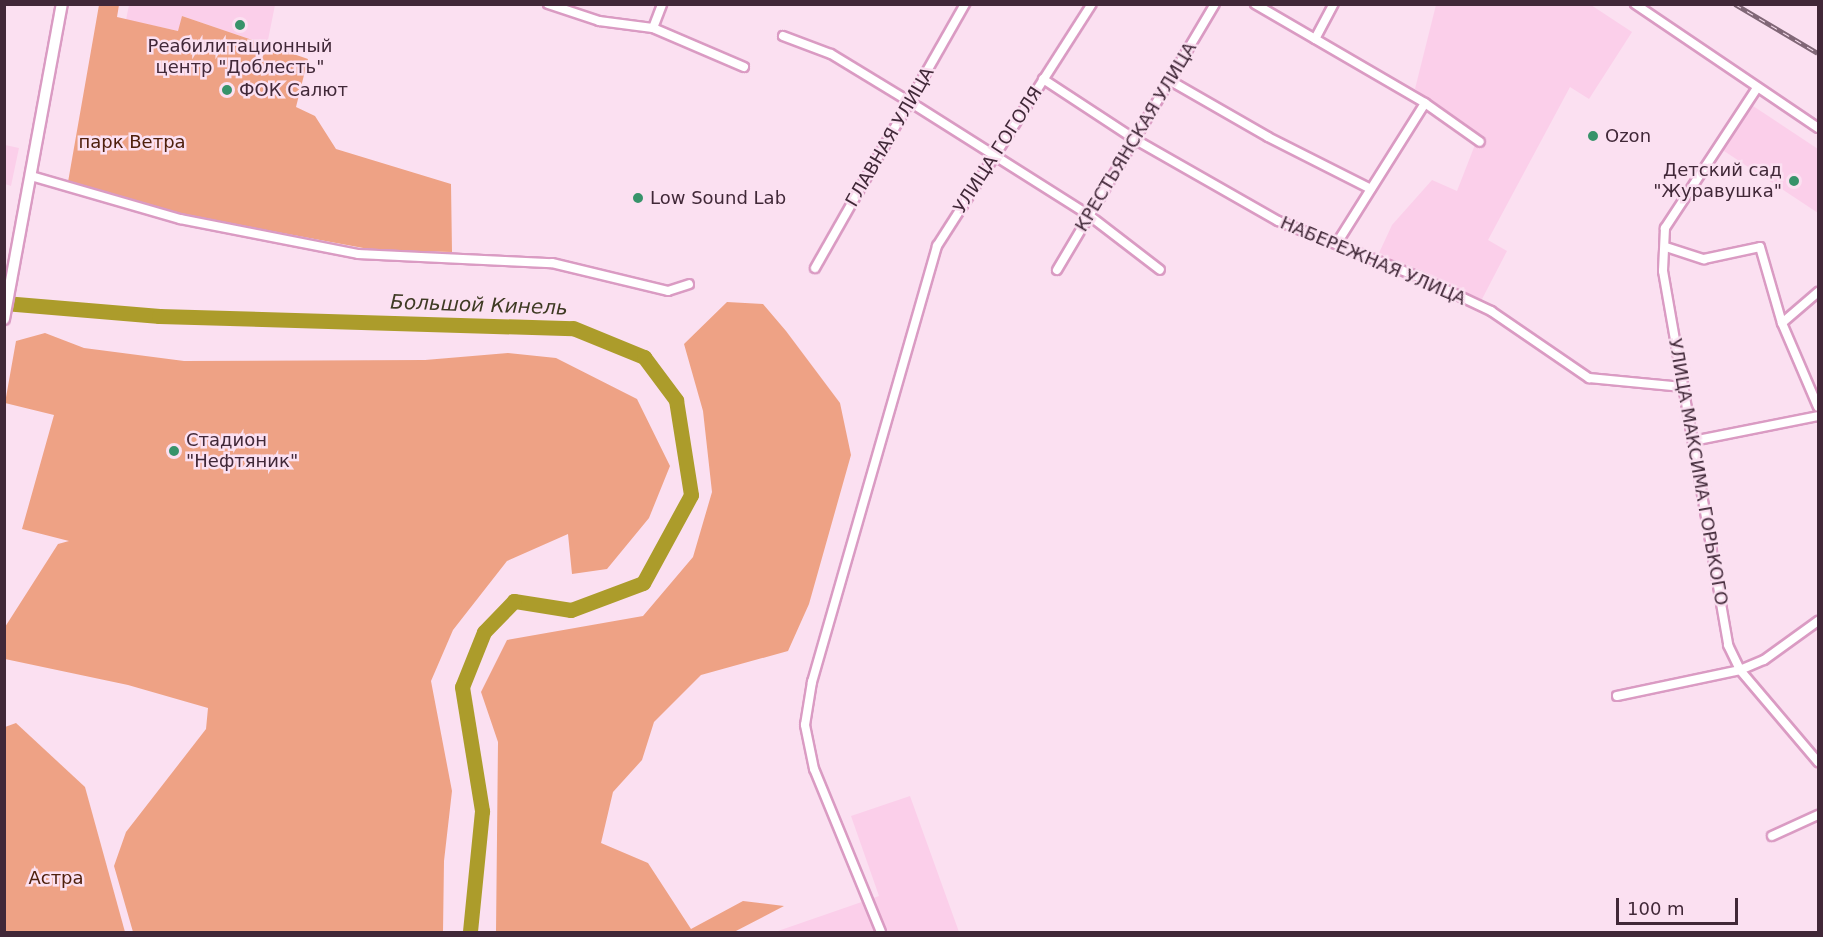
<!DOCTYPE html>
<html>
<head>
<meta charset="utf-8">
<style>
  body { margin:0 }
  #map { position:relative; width:1823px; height:937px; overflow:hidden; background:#fbe0f1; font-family:"DejaVu Sans",sans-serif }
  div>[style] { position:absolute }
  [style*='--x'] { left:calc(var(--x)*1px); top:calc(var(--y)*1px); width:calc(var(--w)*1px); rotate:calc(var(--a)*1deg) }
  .built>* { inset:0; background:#fbcfea }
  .green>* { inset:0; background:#eea285 }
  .river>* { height:15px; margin:-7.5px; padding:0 7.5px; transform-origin:7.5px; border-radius:7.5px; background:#ac9c2b }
  .roads { filter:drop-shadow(2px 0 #da9bc3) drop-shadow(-2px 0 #da9bc3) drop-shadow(0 2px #da9bc3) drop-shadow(0 -2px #da9bc3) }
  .street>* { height:8px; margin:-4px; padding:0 4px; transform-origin:4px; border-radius:4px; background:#fff }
  .secondary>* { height:10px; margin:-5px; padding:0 5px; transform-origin:5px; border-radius:5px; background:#fff }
  .rail>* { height:4.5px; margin-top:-2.25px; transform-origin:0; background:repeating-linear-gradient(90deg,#fbe0f1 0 7px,#816777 0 14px); box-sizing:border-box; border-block:2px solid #816777 }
  .dots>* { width:16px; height:16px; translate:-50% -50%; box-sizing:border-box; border:3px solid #fbe0f1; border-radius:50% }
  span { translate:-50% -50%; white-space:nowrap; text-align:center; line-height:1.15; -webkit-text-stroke:5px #fbe0f1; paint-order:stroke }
  .poi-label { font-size:18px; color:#412838 }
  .left { translate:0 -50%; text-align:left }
  .right { translate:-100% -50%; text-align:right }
  .street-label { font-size:18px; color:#412838 }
  .park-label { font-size:18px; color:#4f200d }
  .water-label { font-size:20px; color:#3f3b24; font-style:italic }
  .frame { position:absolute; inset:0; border:6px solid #412838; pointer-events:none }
  .scale { position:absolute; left:1616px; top:898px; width:122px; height:27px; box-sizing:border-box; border:3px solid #412838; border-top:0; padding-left:8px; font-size:18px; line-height:21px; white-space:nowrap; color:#412838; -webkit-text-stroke:4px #fbe0f1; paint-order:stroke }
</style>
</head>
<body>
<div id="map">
  <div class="built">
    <i style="clip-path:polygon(129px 5px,275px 5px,267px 45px,182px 16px,179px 31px,126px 20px)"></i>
    <i style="clip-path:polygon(1436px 5px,1591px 5px,1632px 32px,1589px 99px,1570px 87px,1488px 240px,1507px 251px,1480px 303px,1379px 253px,1392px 225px,1432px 180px,1457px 191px,1478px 137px,1415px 89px)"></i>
    <i style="clip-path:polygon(1750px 104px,1818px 149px,1818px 213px,1721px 149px)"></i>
    <i style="clip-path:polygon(5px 145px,19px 148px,11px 186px,5px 184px)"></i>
    <i style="clip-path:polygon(910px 796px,959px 932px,775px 932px,879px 896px,851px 816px)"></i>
  </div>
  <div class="green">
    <i style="clip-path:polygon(99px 5px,119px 5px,117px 17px,178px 31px,182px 16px,308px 59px,296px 107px,315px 116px,336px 149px,451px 184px,452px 252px,374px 250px,191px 216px,68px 182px)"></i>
    <i style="clip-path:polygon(727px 302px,763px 304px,786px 331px,840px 403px,851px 455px,809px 604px,788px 651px,701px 675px,654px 722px,642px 760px,613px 792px,601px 843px,648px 863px,691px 929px,743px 901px,784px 906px,734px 932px,496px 932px,498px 742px,481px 692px,507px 640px,643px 616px,693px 557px,712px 492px,703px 411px,684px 344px)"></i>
    <i style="clip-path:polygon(45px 333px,84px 348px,184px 361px,425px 360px,508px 353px,556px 358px,637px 399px,670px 466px,649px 518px,607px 569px,572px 574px,568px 534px,507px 561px,453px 630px,431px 681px,452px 791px,444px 861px,443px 932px,133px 932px,114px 866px,126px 832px,206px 729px,208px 708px,128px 685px,5px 659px,5px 627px,58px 544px,69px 541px,22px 529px,54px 415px,5px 403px,16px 341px)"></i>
    <i style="clip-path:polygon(16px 723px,85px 787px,125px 932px,5px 932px,5px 727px)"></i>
  </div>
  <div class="river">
    <i style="--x:4;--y:303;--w:156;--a:4.8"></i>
    <i style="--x:159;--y:316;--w:414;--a:1.7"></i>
    <i style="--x:573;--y:328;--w:77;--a:22.2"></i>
    <i style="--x:644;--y:357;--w:54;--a:53.3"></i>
    <i style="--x:676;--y:400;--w:96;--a:81"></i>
    <i style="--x:691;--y:495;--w:100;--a:118.6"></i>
    <i style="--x:643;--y:583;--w:77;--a:159.4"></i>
    <i style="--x:571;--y:610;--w:58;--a:-171"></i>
    <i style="--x:514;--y:601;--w:43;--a:134.1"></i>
    <i style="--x:484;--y:632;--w:59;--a:111.8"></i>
    <i style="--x:462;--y:687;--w:126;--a:80.8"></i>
    <i style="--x:482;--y:811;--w:122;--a:95.7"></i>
  </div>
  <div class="roads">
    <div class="street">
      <i style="--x:548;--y:4;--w:54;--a:18.4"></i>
      <i style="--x:599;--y:21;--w:54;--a:7.4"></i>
      <i style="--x:653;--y:28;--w:99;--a:23.2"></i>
      <i style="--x:1255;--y:4;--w:197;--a:30.2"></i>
      <i style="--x:1425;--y:103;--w:67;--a:35.3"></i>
      <i style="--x:1635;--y:4;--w:221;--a:34.1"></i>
      <i style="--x:653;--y:28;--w:26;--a:-69"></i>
      <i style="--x:783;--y:36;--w:51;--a:20.6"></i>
      <i style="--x:831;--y:54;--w:92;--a:31.3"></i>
      <i style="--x:910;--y:102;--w:213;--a:32.3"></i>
      <i style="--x:1090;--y:216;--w:88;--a:37.6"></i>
      <i style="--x:1315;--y:39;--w:40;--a:-62"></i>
      <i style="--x:1043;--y:79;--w:111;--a:33.3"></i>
      <i style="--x:1136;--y:140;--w:163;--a:29.7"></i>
      <i style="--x:1278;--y:221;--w:152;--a:21.7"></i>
      <i style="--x:1419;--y:277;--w:80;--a:25.3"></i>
      <i style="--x:1491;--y:311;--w:119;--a:34.4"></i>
      <i style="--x:1589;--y:378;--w:94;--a:5.5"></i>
      <i style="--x:1169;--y:80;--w:114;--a:29.9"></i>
      <i style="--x:1268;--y:137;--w:115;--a:26.8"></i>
      <i style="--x:1757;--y:88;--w:168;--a:123.3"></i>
      <i style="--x:1665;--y:228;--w:43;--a:92.7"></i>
      <i style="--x:1663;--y:271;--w:380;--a:80.1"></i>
      <i style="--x:1728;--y:645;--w:28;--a:64"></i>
      <i style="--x:1740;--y:670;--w:121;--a:49.7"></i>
      <i style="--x:31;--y:176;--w:155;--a:16.1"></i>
      <i style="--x:180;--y:219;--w:181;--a:11.1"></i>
      <i style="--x:358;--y:254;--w:194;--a:2.7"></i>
      <i style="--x:552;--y:263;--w:119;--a:13.6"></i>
      <i style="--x:668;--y:291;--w:22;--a:-18"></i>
      <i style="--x:1337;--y:243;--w:165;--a:-57.8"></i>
      <i style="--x:1666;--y:247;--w:40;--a:18"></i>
      <i style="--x:1704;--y:259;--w:57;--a:-12.1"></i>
      <i style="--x:1760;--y:247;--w:79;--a:73.9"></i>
      <i style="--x:1782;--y:323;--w:91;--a:66.8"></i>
      <i style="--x:815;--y:268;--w:304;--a:-60.4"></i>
      <i style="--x:1057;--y:270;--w:309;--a:-59.3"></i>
      <i style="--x:1782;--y:323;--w:48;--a:-40.7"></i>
      <i style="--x:1693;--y:441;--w:127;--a:-11.3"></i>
      <i style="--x:1617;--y:696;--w:126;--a:-11.9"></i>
      <i style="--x:1740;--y:670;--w:26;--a:-23"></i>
      <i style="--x:1764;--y:660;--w:67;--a:-35.8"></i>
      <i style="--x:1772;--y:836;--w:51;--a:-24.5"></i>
      <i style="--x:881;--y:932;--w:176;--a:-112.3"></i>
      <i style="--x:814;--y:769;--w:45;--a:-101.6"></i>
      <i style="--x:805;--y:725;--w:44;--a:-80.8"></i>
      <i style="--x:812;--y:682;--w:454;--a:-74"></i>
      <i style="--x:937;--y:246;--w:287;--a:-57.4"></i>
    </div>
    <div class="secondary">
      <i style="--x:4;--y:319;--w:320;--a:-79.6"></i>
    </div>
  </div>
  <div class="rail">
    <i style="--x:1735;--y:4;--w:96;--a:30.6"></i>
  </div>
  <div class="dots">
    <i style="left:240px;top:25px;background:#37936a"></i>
    <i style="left:227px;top:90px;background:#37936a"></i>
    <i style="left:1593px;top:136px;background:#37936a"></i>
    <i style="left:1794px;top:181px;background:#37936a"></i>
    <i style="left:638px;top:198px;background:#37936a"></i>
    <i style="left:174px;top:451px;background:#37936a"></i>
  </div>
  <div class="poi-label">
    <span style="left:240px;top:57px">Реабилитационный<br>центр "Доблесть"</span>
    <span class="left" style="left:239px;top:90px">ФОК Салют</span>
    <span class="left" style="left:1605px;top:136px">Ozon</span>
    <span class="right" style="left:1782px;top:181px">Детский сад<br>"Журавушка"</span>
    <span class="left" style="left:650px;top:198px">Low Sound Lab</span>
    <span class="left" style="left:186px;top:451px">Стадион<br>"Нефтяник"</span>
  </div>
  <div class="street-label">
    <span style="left:890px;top:137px;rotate:-60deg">ГЛАВНАЯ УЛИЦА</span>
    <span style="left:1136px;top:137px;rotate:-59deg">КРЕСТЬЯНСКАЯ УЛИЦА</span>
    <span style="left:998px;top:150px;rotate:-57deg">УЛИЦА ГОГОЛЯ</span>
    <span style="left:1373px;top:261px;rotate:23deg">НАБЕРЕЖНАЯ УЛИЦА</span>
    <span style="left:1698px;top:472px;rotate:80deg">УЛИЦА МАКСИМА ГОРЬКОГО</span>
  </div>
  <div class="park-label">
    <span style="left:132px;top:142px">парк Ветра</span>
    <span style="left:56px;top:878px">Астра</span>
  </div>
  <div class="water-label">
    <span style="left:479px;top:305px;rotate:2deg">Большой Кинель</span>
  </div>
  <div class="frame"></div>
  <div class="scale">100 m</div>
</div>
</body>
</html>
